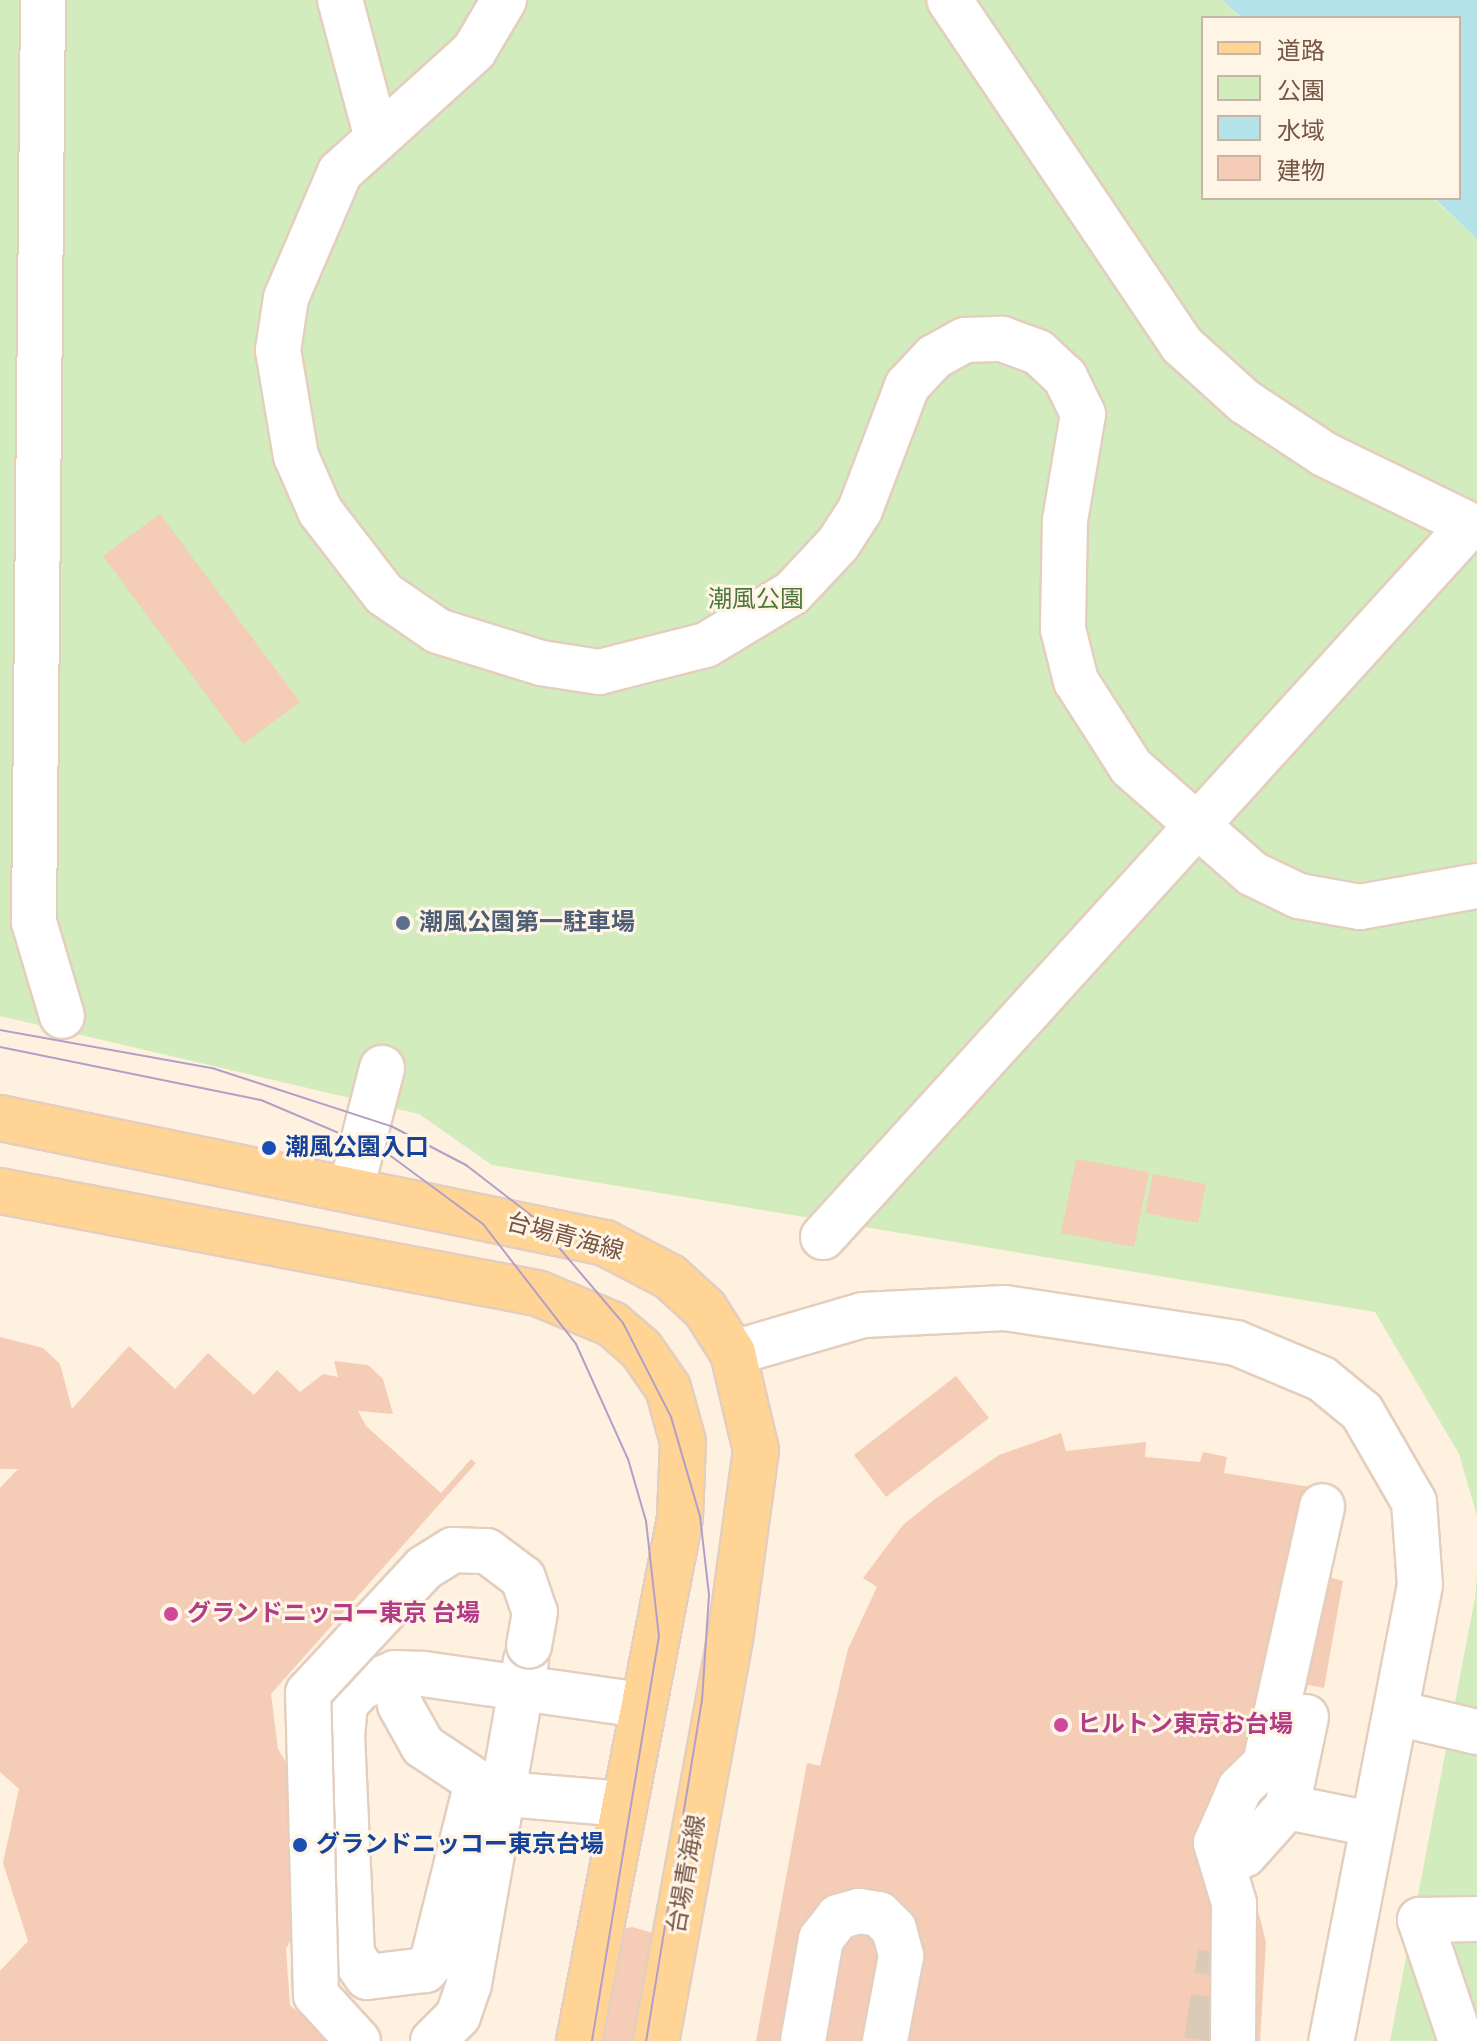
<!DOCTYPE html>
<html>
<head>
<meta charset="utf-8">
<style>
  body { margin:0 }
  #map { position:relative; width:1477px; height:2041px; overflow:hidden; background:#fef1df; font-family:Rubik,"Noto Sans JP",sans-serif }
  div>[style] { position:absolute }
  [style*='--x'] { left:calc(var(--x)*1px); top:calc(var(--y)*1px); width:calc(var(--w)*1px); rotate:calc(var(--a)*1deg) }
  .green>* { inset:0; background:#d2ecbd }
  .water>* { inset:0; background:#b3e2e8 }
  .building>* { inset:0; background:#f5ccb5 }
  .minor-tunnel>* { height:44px; margin-top:-22px; transform-origin:0; background:repeating-linear-gradient(90deg,#dccab8 0 44px,transparent 0 66px) }
  .roads { filter:drop-shadow(2px 0 #e4cebe) drop-shadow(-2px 0 #e4cebe) drop-shadow(0 2px #e4cebe) drop-shadow(0 -2px #e4cebe) }
  .minor>* { height:44px; margin:-22px; padding:0 22px; transform-origin:22px; border-radius:22px; background:#fff }
  .major>* { height:44px; margin:-22px; padding:0 22px; transform-origin:22px; border-radius:22px; background:#ffd495 }
  .tram>* { height:2px; margin:-1px; padding:0 1px; transform-origin:1px; border-radius:1px; background:#b39ec7 }
  .bridges { filter:drop-shadow(2px 0 #e4cebe) drop-shadow(-2px 0 #e4cebe) drop-shadow(0 2px #e4cebe) drop-shadow(0 -2px #e4cebe) }
  .minor-bridge>* { height:44px; margin:-22px; padding:0 22px; transform-origin:22px; border-radius:22px; background:#fff }
  .dots>* { width:22px; height:22px; translate:-50% -50%; box-sizing:border-box; border:4px solid #fff5e7; border-radius:50% }
  span { translate:-50% -50%; white-space:nowrap; text-align:center; line-height:1.15; -webkit-text-stroke:6px #fff5e7; paint-order:stroke }
  .park-label { font-size:24px; color:#4e773a }
  .service-label { font-size:24px; color:#4e5e75; font-weight:700 }
  .left { translate:0 -50%; text-align:left }
  .transit-label { font-size:24px; color:#164399; font-weight:700 }
  .street-label { font-size:24px; color:#765545 }
  .hotel-label { font-size:24px; color:#b23c85; font-weight:700 }
  .legend { position:absolute; left:1201px; top:16px; width:260px; height:184px; box-sizing:border-box; background:#fff5e7; border:2px solid #c8b5a6; margin:0; padding:10px 14px; list-style:none; font-size:24px; color:#765545 }
  .legend li { display:flex; align-items:center; gap:16px; height:40px }
  .legend b { width:40px; border:2px solid #c8b5a6 }
</style>
</head>
<body>
<div id="map">
  <div class="green">
    <i style="clip-path:polygon(0 0,1222px 0,1241px 18px,1203px 18px,1203px 198px,1433px 198px,1477px 239px,1477px 1516px,1459px 1454px,1375px 1312px,492px 1165px,419px 1114px,0 1016px)"></i>
    <i style="clip-path:polygon(1477px 1574px,1477px 2041px,1390px 2041px,1475px 1598px)"></i>
  </div>
  <div class="water">
    <i style="clip-path:polygon(1222px 0,1477px 0,1477px 239px,1434px 198px,1459px 198px,1459px 18px,1242px 18px)"></i>
  </div>
  <div class="building">
    <i style="clip-path:polygon(160px 514px,300px 702px,243px 744px,103px 556px)"></i>
    <i style="clip-path:polygon(1076px 1159px,1149px 1172px,1134px 1247px,1061px 1233px)"></i>
    <i style="clip-path:polygon(1153px 1174px,1206px 1184px,1198px 1223px,1145px 1213px)"></i>
    <i style="clip-path:polygon(0 1337px,43px 1348px,60px 1364px,72px 1409px,129px 1346px,175px 1389px,208px 1353px,254px 1395px,277px 1370px,300px 1392px,323px 1374px,338px 1377px,334px 1361px,368px 1365px,383px 1379px,393px 1414px,358px 1411px,366px 1426px,441px 1493px,471px 1459px,476px 1463px,271px 1694px,278px 1749px,298px 1782px,302px 1920px,286px 1949px,290px 2005px,330px 2041px,0 2041px,0 1971px,28px 1941px,3px 1863px,19px 1789px,0 1772px,0 1488px,18px 1469px,0 1469px)"></i>
    <i style="clip-path:polygon(956px 1376px,989px 1418px,886px 1497px,854px 1455px)"></i>
    <i style="clip-path:polygon(1061px 1433px,1066px 1451px,1146px 1442px,1145px 1457px,1200px 1462px,1203px 1452px,1227px 1457px,1224px 1473px,1335px 1491px,1318px 1574px,1343px 1581px,1324px 1688px,1308px 1685px,1280px 1780px,1244px 1855px,1266px 1942px,1260px 2041px,756px 2041px,807px 1763px,820px 1766px,848px 1649px,877px 1587px,863px 1578px,903px 1525px,935px 1499px,999px 1455px)"></i>
    <i style="clip-path:polygon(632px 1927px,660px 1935px,668px 2041px,582px 2041px,618px 1930px)"></i>
  </div>
  <div class="minor-tunnel">
    <i style="--x:1206;--y:2041;--w:89;--a:-81"></i>
  </div>
  <div class="roads">
    <div class="minor">
      <i style="--x:43;--y:0;--w:922;--a:90.56"></i>
      <i style="--x:34;--y:922;--w:98;--a:73.4"></i>
      <i style="--x:340;--y:0;--w:139;--a:75"></i>
      <i style="--x:504;--y:0;--w:59;--a:120.5"></i>
      <i style="--x:474;--y:51;--w:181;--a:137.9"></i>
      <i style="--x:340;--y:172;--w:137;--a:113.2"></i>
      <i style="--x:286;--y:298;--w:53;--a:98.7"></i>
      <i style="--x:278;--y:350;--w:108;--a:80.4"></i>
      <i style="--x:296;--y:456;--w:60;--a:66.4"></i>
      <i style="--x:320;--y:511;--w:105;--a:52.4"></i>
      <i style="--x:384;--y:594;--w:65;--a:34.4"></i>
      <i style="--x:438;--y:631;--w:108;--a:17.3"></i>
      <i style="--x:541;--y:663;--w:59;--a:8.8"></i>
      <i style="--x:599;--y:672;--w:110;--a:-14.2"></i>
      <i style="--x:706;--y:645;--w:100;--a:-31.2"></i>
      <i style="--x:792;--y:593;--w:67;--a:-46.8"></i>
      <i style="--x:838;--y:544;--w:40;--a:-57.1"></i>
      <i style="--x:860;--y:510;--w:133;--a:-69.2"></i>
      <i style="--x:907;--y:386;--w:40;--a:-47"></i>
      <i style="--x:934;--y:357;--w:35;--a:-29"></i>
      <i style="--x:965;--y:340;--w:37;--a:-2"></i>
      <i style="--x:1002;--y:339;--w:38;--a:20"></i>
      <i style="--x:1038;--y:352;--w:37;--a:43"></i>
      <i style="--x:1065;--y:377;--w:41;--a:64.1"></i>
      <i style="--x:1083;--y:414;--w:108;--a:99.6"></i>
      <i style="--x:1065;--y:520;--w:109;--a:91.1"></i>
      <i style="--x:1063;--y:629;--w:54;--a:76"></i>
      <i style="--x:1076;--y:681;--w:102;--a:57.4"></i>
      <i style="--x:1131;--y:767;--w:162;--a:41.3"></i>
      <i style="--x:1253;--y:874;--w:51;--a:25.6"></i>
      <i style="--x:1299;--y:896;--w:62;--a:10.2"></i>
      <i style="--x:1360;--y:907;--w:119;--a:-10.2"></i>
      <i style="--x:351;--y:1189;--w:125;--a:-75.6"></i>
      <i style="--x:823;--y:1237;--w:962;--a:-47.74"></i>
      <i style="--x:1470;--y:525;--w:162;--a:-154.1"></i>
      <i style="--x:1324;--y:454;--w:95;--a:-146.6"></i>
      <i style="--x:1245;--y:402;--w:85;--a:-137.9"></i>
      <i style="--x:1182;--y:345;--w:416;--a:-124"></i>
      <i style="--x:733;--y:1353;--w:135;--a:-16.3"></i>
      <i style="--x:863;--y:1315;--w:142;--a:-2.8"></i>
      <i style="--x:1005;--y:1308;--w:234;--a:8.6"></i>
      <i style="--x:1236;--y:1343;--w:93;--a:22.7"></i>
      <i style="--x:1322;--y:1379;--w:52;--a:39.5"></i>
      <i style="--x:1362;--y:1412;--w:104;--a:60"></i>
      <i style="--x:1414;--y:1502;--w:83;--a:85.9"></i>
      <i style="--x:1420;--y:1585;--w:465;--a:101"></i>
      <i style="--x:395;--y:1673;--w:32;--a:81"></i>
      <i style="--x:400;--y:1705;--w:47;--a:60.7"></i>
      <i style="--x:423;--y:1746;--w:65;--a:33.7"></i>
      <i style="--x:477;--y:1782;--w:30;--a:23"></i>
      <i style="--x:505;--y:1794;--w:118;--a:4.8"></i>
      <i style="--x:1397;--y:1713;--w:82;--a:13.4"></i>
      <i style="--x:477;--y:1782;--w:186;--a:104"></i>
      <i style="--x:432;--y:1962;--w:11;--a:131"></i>
      <i style="--x:425;--y:1970;--w:58;--a:173.1"></i>
      <i style="--x:367;--y:1977;--w:27;--a:-124"></i>
      <i style="--x:352;--y:1955;--w:218;--a:-92.6"></i>
      <i style="--x:342;--y:1737;--w:33;--a:-85"></i>
      <i style="--x:345;--y:1704;--w:23;--a:-47"></i>
      <i style="--x:361;--y:1687;--w:37;--a:-22"></i>
      <i style="--x:395;--y:1673;--w:28;--a:2"></i>
      <i style="--x:423;--y:1674;--w:221;--a:8.1"></i>
      <i style="--x:1287;--y:1807;--w:86;--a:11.4"></i>
      <i style="--x:1244;--y:1855;--w:64;--a:-48.1"></i>
      <i style="--x:1287;--y:1807;--w:92;--a:-78.1"></i>
      <i style="--x:433;--y:2041;--w:35;--a:-45"></i>
      <i style="--x:458;--y:2016;--w:34;--a:-71"></i>
      <i style="--x:469;--y:1984;--w:328;--a:-80"></i>
      <i style="--x:803;--y:2041;--w:104;--a:-80"></i>
      <i style="--x:821;--y:1939;--w:28;--a:-52"></i>
      <i style="--x:838;--y:1917;--w:22;--a:-16"></i>
      <i style="--x:859;--y:1911;--w:20;--a:9"></i>
      <i style="--x:879;--y:1914;--w:21;--a:45"></i>
      <i style="--x:894;--y:1929;--w:28;--a:75"></i>
      <i style="--x:901;--y:1956;--w:86;--a:100.7"></i>
      <i style="--x:1233;--y:2041;--w:138;--a:-89.6"></i>
      <i style="--x:1234;--y:1903;--w:63;--a:-106.7"></i>
      <i style="--x:1216;--y:1843;--w:60;--a:-66.4"></i>
      <i style="--x:1240;--y:1788;--w:35;--a:-44"></i>
      <i style="--x:1265;--y:1764;--w:264;--a:-77.5"></i>
      <i style="--x:1461;--y:2041;--w:128;--a:-108.7"></i>
      <i style="--x:1420;--y:1920;--w:57;--a:-1"></i>
    </div>
    <div class="major">
      <i style="--x:0;--y:1118;--w:618;--a:11.67"></i>
      <i style="--x:605;--y:1243;--w:73;--a:27.6"></i>
      <i style="--x:670;--y:1277;--w:47;--a:42.4"></i>
      <i style="--x:705;--y:1309;--w:52;--a:57.5"></i>
      <i style="--x:733;--y:1353;--w:100;--a:76.7"></i>
      <i style="--x:756;--y:1450;--w:191;--a:97.8"></i>
      <i style="--x:730;--y:1639;--w:409;--a:100.4"></i>
      <i style="--x:0;--y:1191;--w:547;--a:10.75"></i>
      <i style="--x:537;--y:1293;--w:81;--a:22.5"></i>
      <i style="--x:612;--y:1324;--w:38;--a:41"></i>
      <i style="--x:641;--y:1349;--w:47;--a:55.3"></i>
      <i style="--x:668;--y:1388;--w:56;--a:74.5"></i>
      <i style="--x:683;--y:1442;--w:76;--a:92.3"></i>
      <i style="--x:680;--y:1518;--w:533;--a:100.93"></i>
    </div>
  </div>
  <div class="tram">
    <i style="--x:0;--y:1030;--w:215;--a:10.2"></i>
    <i style="--x:212;--y:1068;--w:188;--a:18"></i>
    <i style="--x:391;--y:1126;--w:85;--a:27.5"></i>
    <i style="--x:466;--y:1165;--w:83;--a:37.7"></i>
    <i style="--x:532;--y:1216;--w:140;--a:49.6"></i>
    <i style="--x:623;--y:1323;--w:106;--a:62.9"></i>
    <i style="--x:671;--y:1417;--w:103;--a:73.7"></i>
    <i style="--x:700;--y:1516;--w:80;--a:83.5"></i>
    <i style="--x:709;--y:1595;--w:105;--a:93.8"></i>
    <i style="--x:702;--y:1700;--w:346;--a:99.3"></i>
    <i style="--x:0;--y:1047;--w:266;--a:11.5"></i>
    <i style="--x:261;--y:1100;--w:138;--a:23"></i>
    <i style="--x:388;--y:1154;--w:118;--a:36.4"></i>
    <i style="--x:483;--y:1224;--w:152;--a:52.2"></i>
    <i style="--x:576;--y:1344;--w:126;--a:65.7"></i>
    <i style="--x:628;--y:1459;--w:65;--a:73.8"></i>
    <i style="--x:646;--y:1521;--w:116;--a:83.6"></i>
    <i style="--x:659;--y:1636;--w:411;--a:99.4"></i>
  </div>
  <div class="bridges">
    <div class="minor-bridge">
      <i style="--x:358;--y:2041;--w:62;--a:-132.4"></i>
      <i style="--x:316;--y:1995;--w:302;--a:-91.5"></i>
      <i style="--x:308;--y:1693;--w:171;--a:-47.1"></i>
      <i style="--x:424;--y:1568;--w:34;--a:-32"></i>
      <i style="--x:453;--y:1550;--w:34;--a:2"></i>
      <i style="--x:487;--y:1551;--w:45;--a:36.9"></i>
      <i style="--x:523;--y:1578;--w:36;--a:71"></i>
      <i style="--x:535;--y:1612;--w:34;--a:100"></i>
    </div>
  </div>
  <div class="dots">
    <i style="left:403px;top:923px;background:#5c6f8a"></i>
    <i style="left:269px;top:1148px;background:#1a4fb4"></i>
    <i style="left:171px;top:1614px;background:#d1479c"></i>
    <i style="left:1061px;top:1725px;background:#d1479c"></i>
    <i style="left:300px;top:1845px;background:#1a4fb4"></i>
  </div>
  <div class="park-label">
    <span style="left:756px;top:600px">潮風公園</span>
  </div>
  <div class="service-label">
    <span class="left" style="left:419px;top:923px">潮風公園第一駐車場</span>
  </div>
  <div class="transit-label">
    <span class="left" style="left:285px;top:1148px">潮風公園入口</span>
    <span class="left" style="left:316px;top:1845px">グランドニッコー東京台場</span>
  </div>
  <div class="street-label">
    <span style="left:565px;top:1237px;rotate:15deg">台場青海線</span>
    <span style="left:687px;top:1874px;rotate:-80deg">台場青海線</span>
  </div>
  <div class="hotel-label">
    <span class="left" style="left:187px;top:1614px">グランドニッコー東京 台場</span>
    <span class="left" style="left:1077px;top:1725px">ヒルトン東京お台場</span>
  </div>
  <ul class="legend">
  <li><b style="height:10px;background:#ffd495"></b>道路</li>
  <li><b style="height:22px;background:#d2ecbd"></b>公園</li>
  <li><b style="height:22px;background:#b3e2e8"></b>水域</li>
  <li><b style="height:22px;background:#f5ccb5"></b>建物</li>
  </ul>
</div>
</body>
</html>
